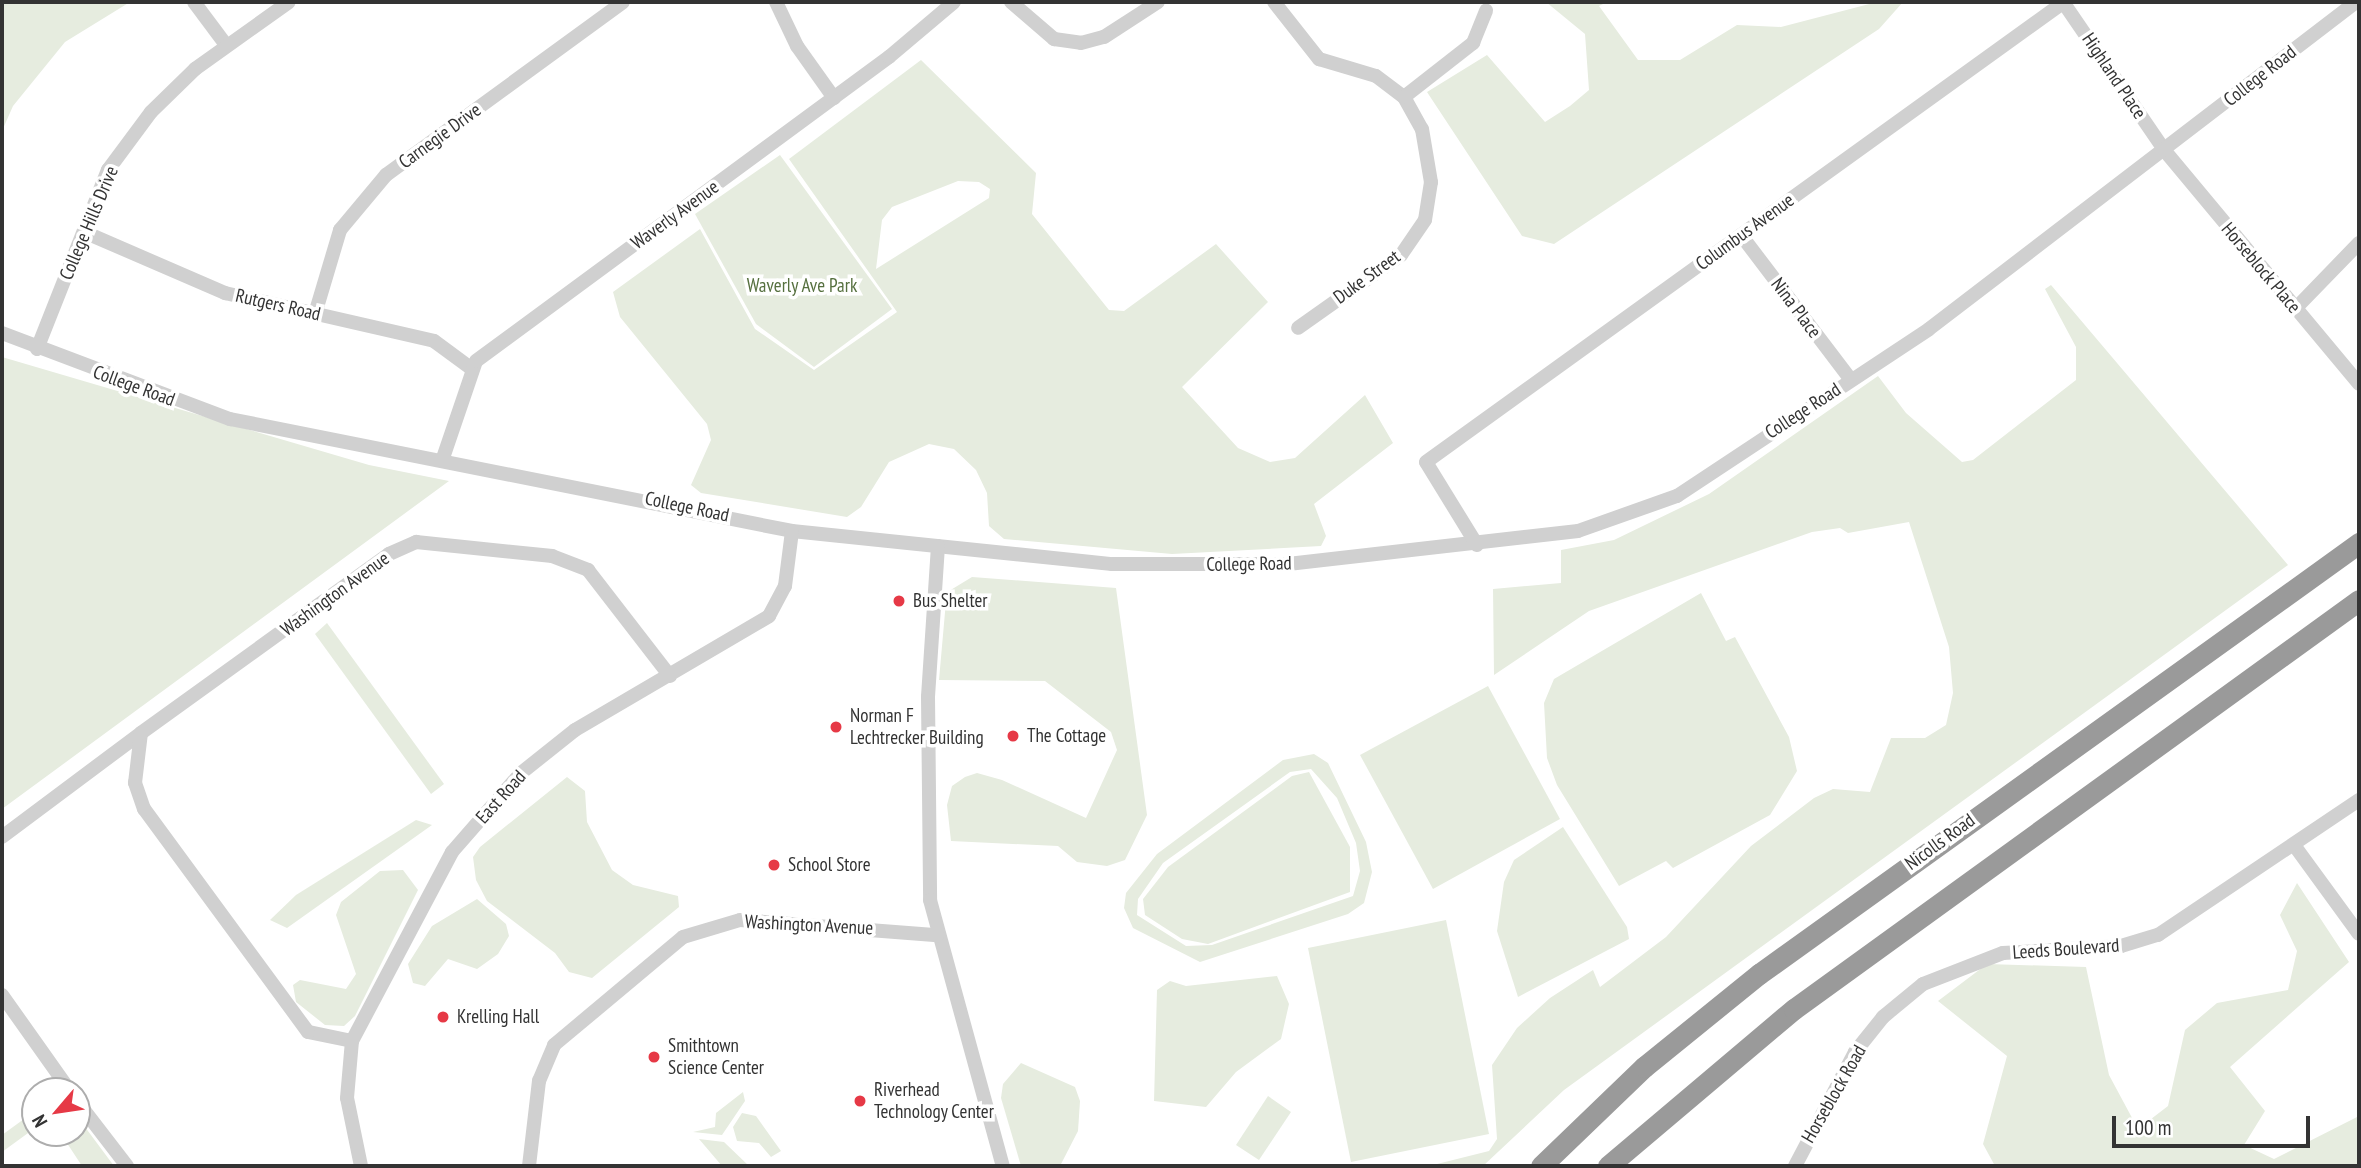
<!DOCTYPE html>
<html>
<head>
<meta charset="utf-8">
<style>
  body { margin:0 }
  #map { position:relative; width:2361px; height:1168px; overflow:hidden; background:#fff; font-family:"PT Sans Narrow",sans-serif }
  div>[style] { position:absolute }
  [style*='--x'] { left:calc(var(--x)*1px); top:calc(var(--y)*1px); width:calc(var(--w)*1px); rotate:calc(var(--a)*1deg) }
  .green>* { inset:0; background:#e6ecdf }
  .minor>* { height:14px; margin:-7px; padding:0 7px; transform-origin:7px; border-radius:7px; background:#d0d0d0 }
  .highway>* { height:21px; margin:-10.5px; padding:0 10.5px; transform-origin:10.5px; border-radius:10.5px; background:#9a9a9a }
  .dots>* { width:19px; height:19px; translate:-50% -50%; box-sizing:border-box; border:4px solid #fff; border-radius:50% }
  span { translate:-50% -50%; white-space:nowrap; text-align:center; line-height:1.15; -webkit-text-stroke:7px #fff; paint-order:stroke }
  .street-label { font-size:19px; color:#333 }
  .park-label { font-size:19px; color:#56703f }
  .poi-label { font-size:19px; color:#333 }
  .left { translate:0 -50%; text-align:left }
  .frame { position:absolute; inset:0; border:4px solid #333; pointer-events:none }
  .north { position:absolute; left:21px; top:1077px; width:70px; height:70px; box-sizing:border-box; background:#fff; border:2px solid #adadad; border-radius:50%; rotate:241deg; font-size:19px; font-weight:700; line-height:28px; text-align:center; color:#333 }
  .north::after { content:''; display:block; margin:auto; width:24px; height:32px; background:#e63946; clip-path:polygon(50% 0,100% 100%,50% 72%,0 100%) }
  .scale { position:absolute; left:2112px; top:1116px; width:198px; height:32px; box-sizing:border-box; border:4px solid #333; border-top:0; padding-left:9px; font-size:21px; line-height:24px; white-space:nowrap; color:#333; -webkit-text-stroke:5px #fff; paint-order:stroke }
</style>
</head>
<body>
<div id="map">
  <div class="green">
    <i style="clip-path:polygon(2px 2px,130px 2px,65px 42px,13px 106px,2px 131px)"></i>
    <i style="clip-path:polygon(1546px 2px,1607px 2px,1599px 6px,1638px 60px,1680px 60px,1737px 25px,1781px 27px,1877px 2px,1903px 2px,1879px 29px,1554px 244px,1522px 236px,1427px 92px,1487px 55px,1545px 122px,1570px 106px,1589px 90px,1585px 34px)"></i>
    <i style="clip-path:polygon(evenodd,921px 60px,1036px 173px,1032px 214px,1109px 310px,1124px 311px,1216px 244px,1268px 302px,1182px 387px,1238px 448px,1270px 462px,1295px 458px,1365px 395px,1393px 443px,1314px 504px,1326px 536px,1321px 546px,1172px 554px,1004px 539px,989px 526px,987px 493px,976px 470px,954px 449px,929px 444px,889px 462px,861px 507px,847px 517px,701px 493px,691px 485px,711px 440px,707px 424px,620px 317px,613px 292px,700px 229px,755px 329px,814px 370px,897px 312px,789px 159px,921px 60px,958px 181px,979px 182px,990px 189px,989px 198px,876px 269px,882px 220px,892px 207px,958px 181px)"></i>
    <i style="clip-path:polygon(780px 155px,892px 309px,814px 367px,756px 324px,695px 214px)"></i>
    <i style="clip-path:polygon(2051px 285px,2288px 565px,1564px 1090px,1483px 1166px,1429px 1166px,1489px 1151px,1497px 1139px,1492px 1065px,1517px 1028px,1550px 998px,1593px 970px,1600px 987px,1666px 937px,1751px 846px,1814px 798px,1833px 789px,1870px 792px,1891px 738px,1925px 738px,1946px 725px,1953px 693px,1949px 647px,1909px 522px,1848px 533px,1840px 528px,1812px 532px,1589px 611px,1494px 675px,1493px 589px,1561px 583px,1561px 550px,1614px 540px,1709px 494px,1878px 376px,1906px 413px,1962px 462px,1973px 460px,2076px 380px,2076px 347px,2045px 289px)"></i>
    <i style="clip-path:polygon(2px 357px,369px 465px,449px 481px,2px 809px)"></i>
    <i style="clip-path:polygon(972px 577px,1116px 588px,1147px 815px,1125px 860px,1107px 866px,1077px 862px,1058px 846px,951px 841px,947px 805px,952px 786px,965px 777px,977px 773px,1002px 780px,1086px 818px,1117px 750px,1111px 732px,1045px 681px,939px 680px,946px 601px,949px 591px)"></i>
    <i style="clip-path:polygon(1701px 593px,1726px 641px,1735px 637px,1789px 737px,1797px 771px,1770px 815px,1673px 868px,1666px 861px,1619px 886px,1557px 785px,1547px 758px,1544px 703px,1554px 679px)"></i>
    <i style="clip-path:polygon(327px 623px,444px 784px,431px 794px,315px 634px)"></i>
    <i style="clip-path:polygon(1488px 686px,1560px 819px,1433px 889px,1360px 755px)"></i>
    <i style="clip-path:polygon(evenodd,1314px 754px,1328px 763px,1366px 842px,1372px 872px,1364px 903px,1348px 914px,1200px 962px,1133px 928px,1124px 908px,1126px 893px,1157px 854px,1283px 760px,1314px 754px,1311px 769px,1337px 798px,1356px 843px,1360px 871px,1353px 896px,1212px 945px,1186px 946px,1137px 915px,1138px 899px,1163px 863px,1290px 772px,1311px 769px)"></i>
    <i style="clip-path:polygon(1309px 772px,1350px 847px,1350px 892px,1208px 944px,1182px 939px,1145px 915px,1143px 899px,1168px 867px,1292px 776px)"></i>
    <i style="clip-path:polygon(567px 777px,585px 791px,587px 822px,612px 870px,633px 885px,678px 896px,679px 907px,592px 978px,569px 972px,555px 953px,487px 901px,476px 880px,473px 857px,480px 847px)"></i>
    <i style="clip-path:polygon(416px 820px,432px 825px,287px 928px,270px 920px,296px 895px)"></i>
    <i style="clip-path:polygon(1563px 827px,1627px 927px,1629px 939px,1518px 997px,1497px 931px,1504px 882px,1514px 860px)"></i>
    <i style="clip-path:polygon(403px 870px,418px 890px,355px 1016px,344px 1026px,325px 1025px,296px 1002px,293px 985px,300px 980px,346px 989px,356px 974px,336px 915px,341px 902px,380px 871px)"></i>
    <i style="clip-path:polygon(2297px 883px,2349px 962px,2230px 1067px,2265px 1111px,2244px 1145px,2274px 1159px,2359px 1116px,2359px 1166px,1995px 1166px,1983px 1144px,2007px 1056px,1938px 1001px,1987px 964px,2086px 967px,2109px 1075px,2138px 1129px,2168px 1106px,2185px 1030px,2217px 1003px,2288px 990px,2297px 951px,2280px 915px)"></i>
    <i style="clip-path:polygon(477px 899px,506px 924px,509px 936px,498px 954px,477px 969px,448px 959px,425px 986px,413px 983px,408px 964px,432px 926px)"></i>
    <i style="clip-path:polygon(1446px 920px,1489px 1134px,1351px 1162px,1308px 948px)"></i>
    <i style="clip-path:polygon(1277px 976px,1289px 1004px,1281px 1039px,1236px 1072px,1206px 1107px,1154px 1101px,1157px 990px,1170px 981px,1186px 986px)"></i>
    <i style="clip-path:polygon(1021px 1063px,1075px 1087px,1080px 1101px,1078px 1131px,1060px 1166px,1021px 1166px,1001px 1098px,1003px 1084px)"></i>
    <i style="clip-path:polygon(743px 1092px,745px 1101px,722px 1135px,693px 1132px,715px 1127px,716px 1113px)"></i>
    <i style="clip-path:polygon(1268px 1096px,1291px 1112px,1259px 1160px,1236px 1145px)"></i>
    <i style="clip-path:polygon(35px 1111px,35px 1128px,2px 1152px,2px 1135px)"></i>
    <i style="clip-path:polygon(742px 1113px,756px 1116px,781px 1151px,771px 1157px,759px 1143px,737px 1141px,733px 1127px)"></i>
    <i style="clip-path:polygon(77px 1123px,85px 1127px,114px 1166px,82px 1166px,61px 1134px,77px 1133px)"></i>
    <i style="clip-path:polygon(699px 1139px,724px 1142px,749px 1166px,722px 1166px)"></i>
  </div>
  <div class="minor">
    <i style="--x:194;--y:2;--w:54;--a:53.3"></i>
    <i style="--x:776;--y:2;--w:49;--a:64.5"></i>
    <i style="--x:797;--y:46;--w:64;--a:54.6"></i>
    <i style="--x:1011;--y:2;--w:57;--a:40.7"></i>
    <i style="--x:1054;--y:39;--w:27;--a:8"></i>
    <i style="--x:1081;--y:43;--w:24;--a:-15"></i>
    <i style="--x:1104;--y:37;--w:64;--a:-32.9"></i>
    <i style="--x:1274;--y:2;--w:73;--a:51.7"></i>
    <i style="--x:1319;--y:59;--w:59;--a:16.6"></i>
    <i style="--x:1376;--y:76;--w:35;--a:37"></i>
    <i style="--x:1404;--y:97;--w:37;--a:61"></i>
    <i style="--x:1422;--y:129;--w:54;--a:80.4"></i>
    <i style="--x:1431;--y:182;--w:38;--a:99"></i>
    <i style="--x:1425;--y:220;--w:42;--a:124.4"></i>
    <i style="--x:1401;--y:255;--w:126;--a:144.7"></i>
    <i style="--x:2063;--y:2;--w:181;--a:55.6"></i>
    <i style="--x:2165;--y:151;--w:303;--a:50.2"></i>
    <i style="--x:1404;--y:97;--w:88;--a:-38"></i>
    <i style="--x:1473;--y:43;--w:35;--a:-68"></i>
    <i style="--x:84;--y:232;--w:154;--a:23.4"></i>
    <i style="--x:225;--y:293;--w:214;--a:12.9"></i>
    <i style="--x:434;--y:341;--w:47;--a:36.4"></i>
    <i style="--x:1741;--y:235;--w:182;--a:52.8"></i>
    <i style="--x:2295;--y:309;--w:92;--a:-45.9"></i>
    <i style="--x:315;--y:314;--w:88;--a:-73.4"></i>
    <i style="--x:340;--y:230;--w:72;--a:-50.1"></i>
    <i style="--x:386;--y:175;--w:293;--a:-36.1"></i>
    <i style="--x:2;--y:333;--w:244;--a:20.7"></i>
    <i style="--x:230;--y:419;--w:573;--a:11.27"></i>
    <i style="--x:792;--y:531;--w:322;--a:5.9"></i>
    <i style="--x:1112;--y:564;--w:176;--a:0"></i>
    <i style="--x:1288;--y:564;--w:292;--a:-6.5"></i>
    <i style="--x:1578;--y:531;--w:105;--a:-19.5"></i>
    <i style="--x:1677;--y:496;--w:302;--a:-33.5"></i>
    <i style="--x:1929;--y:329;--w:538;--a:-37.45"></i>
    <i style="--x:37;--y:349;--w:193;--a:-68.4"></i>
    <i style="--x:108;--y:170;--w:72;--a:-53.4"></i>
    <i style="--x:151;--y:112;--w:62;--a:-44.3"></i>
    <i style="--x:195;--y:69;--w:115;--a:-35.5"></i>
    <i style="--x:443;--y:458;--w:102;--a:-71.2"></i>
    <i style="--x:476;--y:361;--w:513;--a:-36.36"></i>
    <i style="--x:889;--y:57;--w:85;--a:-40.2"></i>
    <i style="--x:1477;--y:545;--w:97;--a:-121.6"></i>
    <i style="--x:1426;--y:462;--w:787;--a:-35.79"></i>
    <i style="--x:938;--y:546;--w:151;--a:93.8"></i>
    <i style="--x:928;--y:697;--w:203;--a:89.4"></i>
    <i style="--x:930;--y:900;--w:276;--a:74.7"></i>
    <i style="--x:2;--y:837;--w:174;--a:-36.8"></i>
    <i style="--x:2294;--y:845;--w:110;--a:53.9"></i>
    <i style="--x:2;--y:995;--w:118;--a:54.7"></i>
    <i style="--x:352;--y:1041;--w:45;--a:-168.4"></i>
    <i style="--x:308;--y:1032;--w:277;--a:-126.3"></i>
    <i style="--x:144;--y:809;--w:28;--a:-109"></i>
    <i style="--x:135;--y:783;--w:50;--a:-83.2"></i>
    <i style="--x:141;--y:733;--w:306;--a:-35.8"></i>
    <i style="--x:389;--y:554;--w:30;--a:-24"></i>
    <i style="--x:416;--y:542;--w:137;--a:5.9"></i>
    <i style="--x:552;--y:556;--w:39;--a:21"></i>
    <i style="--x:588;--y:570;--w:134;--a:52.3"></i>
    <i style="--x:77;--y:1101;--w:82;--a:52.4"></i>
    <i style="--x:361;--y:1166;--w:69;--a:-101.6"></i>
    <i style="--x:347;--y:1098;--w:57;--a:-85"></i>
    <i style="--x:352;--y:1041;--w:214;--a:-62.1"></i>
    <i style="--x:452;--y:852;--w:105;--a:-48.9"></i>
    <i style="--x:521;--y:773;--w:69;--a:-38.5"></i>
    <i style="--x:575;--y:730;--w:225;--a:-30.4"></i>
    <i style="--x:769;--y:616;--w:34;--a:-62"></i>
    <i style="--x:785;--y:586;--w:55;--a:-82.7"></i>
    <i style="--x:529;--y:1166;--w:86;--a:-83.3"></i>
    <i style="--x:539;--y:1081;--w:39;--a:-67"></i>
    <i style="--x:554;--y:1045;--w:168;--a:-39.9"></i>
    <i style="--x:683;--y:937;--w:59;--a:-16.6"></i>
    <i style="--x:740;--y:920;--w:198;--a:4.4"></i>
    <i style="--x:1795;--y:1166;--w:129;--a:-62.2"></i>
    <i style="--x:1855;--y:1052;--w:45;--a:-51.3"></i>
    <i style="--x:1883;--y:1017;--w:52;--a:-39.5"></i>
    <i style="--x:1923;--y:984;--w:86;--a:-21.2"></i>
    <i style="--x:2003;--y:953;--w:118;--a:-3.4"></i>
    <i style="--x:2121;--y:946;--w:39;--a:-17"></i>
    <i style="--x:2158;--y:935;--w:242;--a:-33.9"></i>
  </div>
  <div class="highway">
    <i style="--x:1541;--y:1166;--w:143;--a:-43.9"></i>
    <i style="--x:1644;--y:1067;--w:148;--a:-39"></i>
    <i style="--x:1759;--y:974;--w:739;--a:-35.69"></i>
    <i style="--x:1608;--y:1166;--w:243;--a:-40.2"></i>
    <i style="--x:1794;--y:1009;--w:697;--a:-35.9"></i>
  </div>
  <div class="dots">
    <i style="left:899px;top:601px;background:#e63946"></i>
    <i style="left:836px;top:727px;background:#e63946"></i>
    <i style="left:1013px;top:736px;background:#e63946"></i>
    <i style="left:774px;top:865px;background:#e63946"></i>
    <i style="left:443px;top:1017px;background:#e63946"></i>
    <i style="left:654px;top:1057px;background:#e63946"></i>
    <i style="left:860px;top:1101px;background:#e63946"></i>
  </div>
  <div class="street-label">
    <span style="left:2114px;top:76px;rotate:56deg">Highland Place</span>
    <span style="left:2260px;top:76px;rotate:-38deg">College Road</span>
    <span style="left:440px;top:136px;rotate:-36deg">Carnegie Drive</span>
    <span style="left:675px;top:215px;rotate:-36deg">Waverly Avenue</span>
    <span style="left:89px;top:223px;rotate:-67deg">College Hills Drive</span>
    <span style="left:1745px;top:232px;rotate:-36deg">Columbus Avenue</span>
    <span style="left:2261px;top:268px;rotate:50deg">Horseblock Place</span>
    <span style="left:1367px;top:277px;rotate:-36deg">Duke Street</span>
    <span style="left:278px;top:305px;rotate:13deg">Rutgers Road</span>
    <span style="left:1796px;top:308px;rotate:53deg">Nina Place</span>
    <span style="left:134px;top:386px;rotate:20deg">College Road</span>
    <span style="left:1803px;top:411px;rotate:-33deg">College Road</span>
    <span style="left:687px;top:507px;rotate:12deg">College Road</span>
    <span style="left:1249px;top:564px;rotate:-1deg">College Road</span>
    <span style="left:335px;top:594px;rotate:-36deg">Washington Avenue</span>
    <span style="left:501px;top:797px;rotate:-48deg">East Road</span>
    <span style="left:1940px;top:842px;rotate:-36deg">Nicolls Road</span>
    <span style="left:809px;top:925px;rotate:3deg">Washington Avenue</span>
    <span style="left:2066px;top:949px;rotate:-4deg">Leeds Boulevard</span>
    <span style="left:1834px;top:1094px;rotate:-60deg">Horseblock Road</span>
  </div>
  <div class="park-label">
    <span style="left:802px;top:286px">Waverly Ave Park</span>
  </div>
  <div class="poi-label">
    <span class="left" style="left:913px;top:601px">Bus Shelter</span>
    <span class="left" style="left:850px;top:727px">Norman F<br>Lechtrecker Building</span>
    <span class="left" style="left:1027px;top:736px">The Cottage</span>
    <span class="left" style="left:788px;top:865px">School Store</span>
    <span class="left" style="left:457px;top:1017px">Krelling Hall</span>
    <span class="left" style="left:668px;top:1057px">Smithtown<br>Science Center</span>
    <span class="left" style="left:874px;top:1101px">Riverhead<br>Technology Center</span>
  </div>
  <div class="frame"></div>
  <div class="north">N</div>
  <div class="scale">100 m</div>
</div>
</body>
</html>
